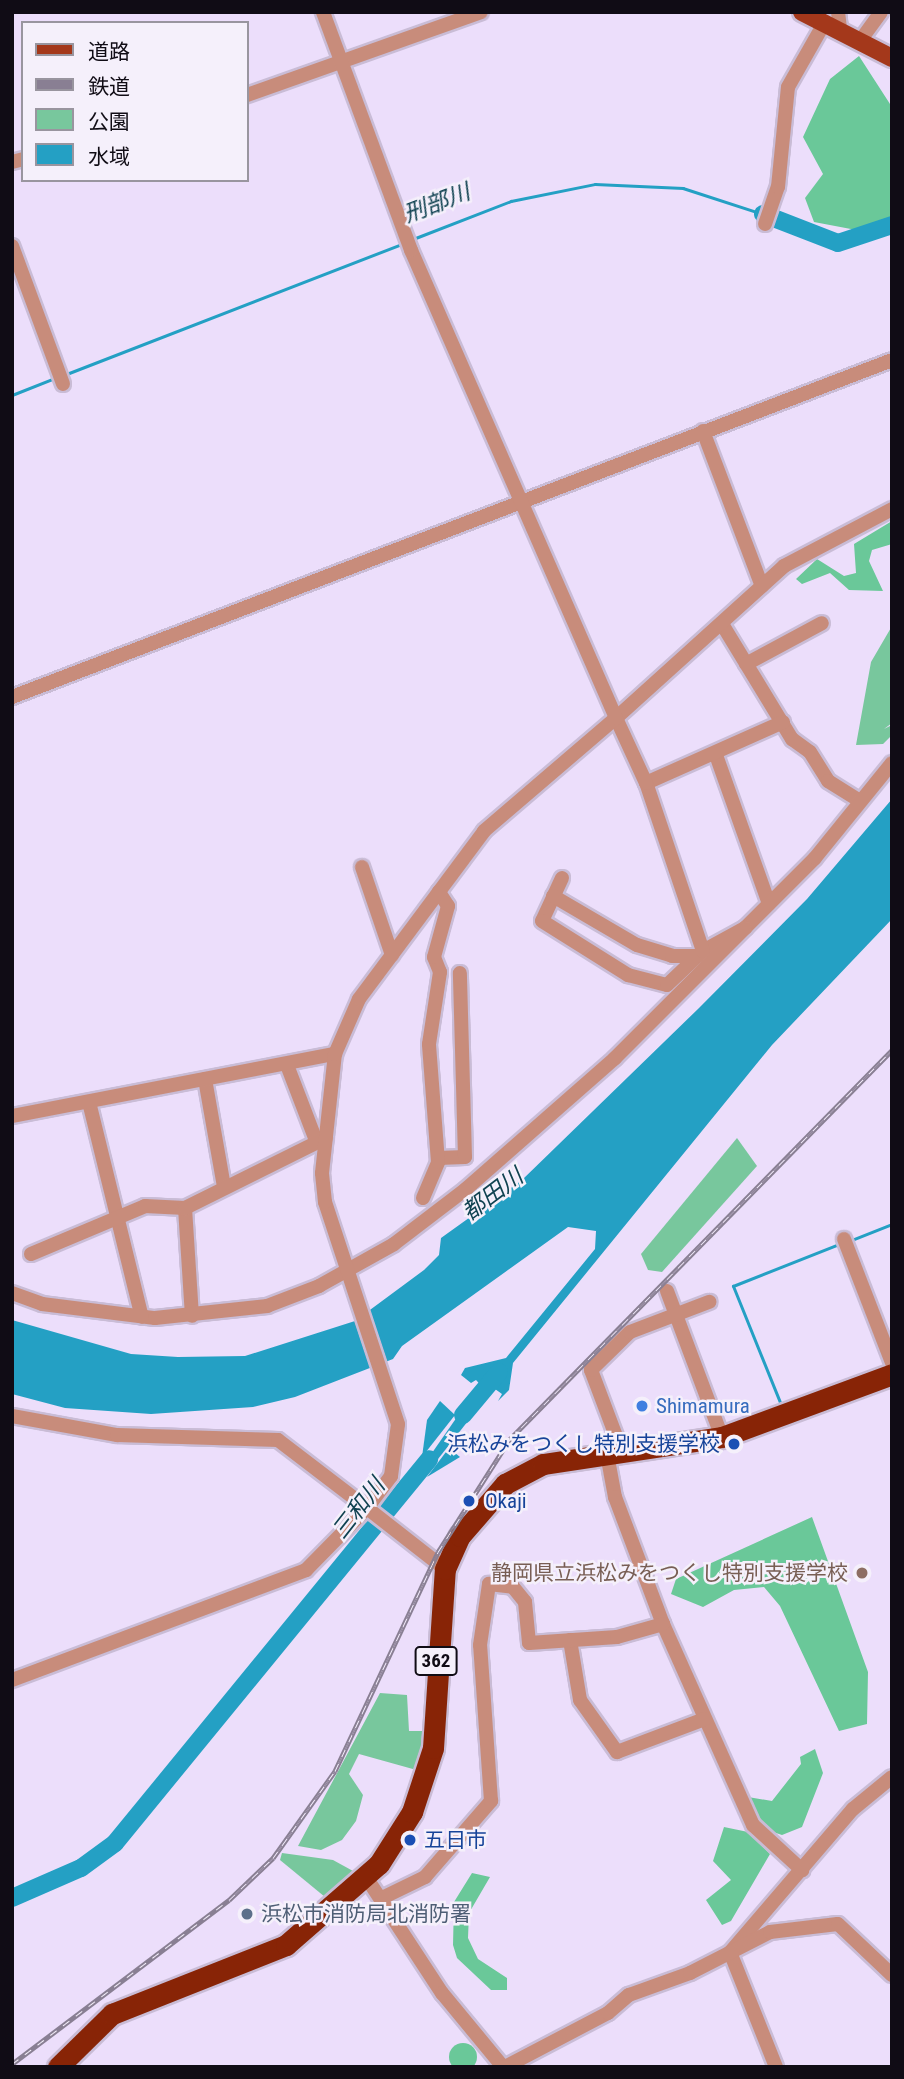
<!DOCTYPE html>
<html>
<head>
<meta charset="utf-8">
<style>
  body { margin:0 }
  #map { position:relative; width:904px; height:2079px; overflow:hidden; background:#ecdefb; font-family:"Roboto Condensed","Noto Sans JP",sans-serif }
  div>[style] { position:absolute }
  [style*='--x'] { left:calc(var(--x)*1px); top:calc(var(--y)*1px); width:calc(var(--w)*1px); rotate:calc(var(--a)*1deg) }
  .green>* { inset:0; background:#78c79d }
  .forest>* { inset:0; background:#6ac899 }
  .round { border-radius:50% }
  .water>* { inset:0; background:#24a0c4 }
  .stream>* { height:2.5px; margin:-1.25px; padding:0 1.25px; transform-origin:1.25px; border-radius:1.25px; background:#24a0c4 }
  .river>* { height:18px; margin:-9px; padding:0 9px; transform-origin:9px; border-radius:9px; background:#24a0c4 }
  .roads { filter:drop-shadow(2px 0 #c9bcd6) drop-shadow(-2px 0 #c9bcd6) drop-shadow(0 2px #c9bcd6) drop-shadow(0 -2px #c9bcd6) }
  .minor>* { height:14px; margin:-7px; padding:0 7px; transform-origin:7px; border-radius:7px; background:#c88c7b }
  .major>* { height:18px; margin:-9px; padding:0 9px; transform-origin:9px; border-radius:9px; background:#a4381b }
  .highway>* { height:21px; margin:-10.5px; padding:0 10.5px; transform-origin:10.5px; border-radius:10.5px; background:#882406 }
  .rail>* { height:5px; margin-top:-2.5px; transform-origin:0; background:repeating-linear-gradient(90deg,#f5f0fb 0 8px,#897f93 0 16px); box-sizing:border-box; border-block:2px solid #897f93 }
  .dots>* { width:19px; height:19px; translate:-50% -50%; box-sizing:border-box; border:4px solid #f5f0fb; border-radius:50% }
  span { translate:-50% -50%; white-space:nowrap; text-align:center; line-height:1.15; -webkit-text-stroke:5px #f5f0fb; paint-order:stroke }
  .shield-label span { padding:2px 5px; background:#f5f0fb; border:2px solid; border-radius:5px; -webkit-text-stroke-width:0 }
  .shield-label { font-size:19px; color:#100c15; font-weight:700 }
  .shop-label { font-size:21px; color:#366cbe }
  .left { translate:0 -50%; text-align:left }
  .transit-label { font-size:21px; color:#164399 }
  .right { translate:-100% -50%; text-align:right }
  .education-label { font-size:21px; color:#785e54 }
  .service-label { font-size:21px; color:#4e5e75 }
  .water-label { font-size:23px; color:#104251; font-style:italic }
  .frame { position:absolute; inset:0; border:14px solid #100c15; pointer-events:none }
  .legend { position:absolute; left:21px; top:21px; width:228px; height:161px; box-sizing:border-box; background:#f5f0fb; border:2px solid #99959f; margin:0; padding:9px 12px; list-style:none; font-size:21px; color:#100c15 }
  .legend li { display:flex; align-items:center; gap:14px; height:35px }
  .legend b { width:35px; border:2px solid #99959f }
</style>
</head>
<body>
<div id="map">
  <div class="green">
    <i style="clip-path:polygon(892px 626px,892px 723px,884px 729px,892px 725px,892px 735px,883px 744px,856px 745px,871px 662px)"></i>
    <i style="clip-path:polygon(737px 1138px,757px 1166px,662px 1272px,648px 1270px,641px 1254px)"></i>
    <i style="clip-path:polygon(380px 1693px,407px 1695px,409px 1731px,426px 1731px,420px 1771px,359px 1754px,349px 1774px,363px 1795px,356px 1821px,342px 1840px,321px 1850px,298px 1846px)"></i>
    <i style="clip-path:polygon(282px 1853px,333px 1860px,353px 1871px,325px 1897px,280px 1860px)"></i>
  </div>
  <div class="forest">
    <i style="clip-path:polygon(859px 56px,890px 104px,892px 216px,872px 233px,814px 222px,805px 198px,823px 174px,803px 137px,830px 79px)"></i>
    <i style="clip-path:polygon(892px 521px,892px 544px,872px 550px,869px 561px,883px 591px,849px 590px,830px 573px,802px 584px,796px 579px,817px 559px,844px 576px,856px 573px,854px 544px)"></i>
    <i style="clip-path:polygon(812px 1517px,868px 1672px,867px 1724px,839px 1731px,780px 1606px,764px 1587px,734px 1590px,703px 1607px,671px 1594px,676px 1579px)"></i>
    <i style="clip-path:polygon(815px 1749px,823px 1773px,802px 1827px,782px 1835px,767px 1830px,754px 1821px,748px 1797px,772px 1801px,801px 1764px,800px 1757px)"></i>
    <i style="clip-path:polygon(724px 1827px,748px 1832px,770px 1854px,731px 1921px,722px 1925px,706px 1900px,731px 1880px,713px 1861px)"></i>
    <i style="clip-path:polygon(472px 1873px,490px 1877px,469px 1913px,468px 1938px,478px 1959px,507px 1978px,507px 1990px,491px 1990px,457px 1958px,453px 1945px,454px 1902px)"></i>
    <i class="round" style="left:449px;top:2043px;width:28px;height:28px"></i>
  </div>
  <div class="water">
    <i style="clip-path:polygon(892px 799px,892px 919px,772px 1045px,513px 1363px,509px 1390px,498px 1401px,502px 1394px,495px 1389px,490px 1395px,476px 1380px,471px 1383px,461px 1375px,465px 1368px,506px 1358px,595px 1249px,596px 1231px,568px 1227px,402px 1346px,393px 1359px,295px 1397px,253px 1407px,151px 1414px,65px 1408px,12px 1394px,12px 1320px,131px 1354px,178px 1357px,245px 1356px,355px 1321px,424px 1270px,439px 1255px,441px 1238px,522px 1180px,699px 1008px,807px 899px)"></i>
    <i style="clip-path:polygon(473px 1394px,483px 1402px,423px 1478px,409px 1486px)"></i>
    <i style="clip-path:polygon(440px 1401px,455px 1415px,422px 1457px,427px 1420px)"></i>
    <i style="clip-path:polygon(449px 1448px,460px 1457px,427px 1477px)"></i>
  </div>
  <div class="stream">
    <i style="--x:413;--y:239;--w:105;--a:-21.2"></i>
    <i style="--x:511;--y:201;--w:86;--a:-11.4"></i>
    <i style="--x:595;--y:184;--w:88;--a:2.6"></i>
    <i style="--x:683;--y:188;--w:84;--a:18"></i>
    <i style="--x:64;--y:375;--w:365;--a:-21.2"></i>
    <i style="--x:12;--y:395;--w:46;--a:-21.6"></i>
    <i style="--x:852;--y:1240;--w:43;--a:-21.8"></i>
    <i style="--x:781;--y:1405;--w:128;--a:-112"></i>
    <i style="--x:733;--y:1286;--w:114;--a:-21.6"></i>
  </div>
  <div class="river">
    <i style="--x:763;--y:214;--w:80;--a:21.1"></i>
    <i style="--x:838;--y:243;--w:57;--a:-18.4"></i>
    <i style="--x:463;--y:1415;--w:56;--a:-50.1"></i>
    <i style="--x:12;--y:1898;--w:75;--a:-23.5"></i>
    <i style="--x:81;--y:1868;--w:42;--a:-36.3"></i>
    <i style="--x:115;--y:1843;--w:496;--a:-50.7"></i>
  </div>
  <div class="roads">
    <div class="minor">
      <i style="--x:838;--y:12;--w:17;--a:83"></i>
      <i style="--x:860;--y:41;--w:36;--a:-54"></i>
      <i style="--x:247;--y:95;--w:248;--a:-19.5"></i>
      <i style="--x:12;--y:162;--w:11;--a:-15"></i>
      <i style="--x:765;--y:224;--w:39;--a:-71"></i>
      <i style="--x:778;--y:187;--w:100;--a:-84.3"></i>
      <i style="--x:788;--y:87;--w:75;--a:-60.4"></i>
      <i style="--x:12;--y:246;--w:147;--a:69.7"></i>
      <i style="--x:703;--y:431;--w:166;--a:69.2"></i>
      <i style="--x:722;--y:624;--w:135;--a:58.7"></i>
      <i style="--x:792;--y:739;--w:22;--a:36"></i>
      <i style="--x:810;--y:752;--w:34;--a:58"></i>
      <i style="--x:828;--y:781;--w:38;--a:32"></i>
      <i style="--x:746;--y:664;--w:86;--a:-28.3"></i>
      <i style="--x:12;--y:697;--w:942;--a:-20.95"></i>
      <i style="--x:716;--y:755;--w:158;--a:70.4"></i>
      <i style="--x:646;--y:783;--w:150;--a:-24"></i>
      <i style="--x:362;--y:867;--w:93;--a:71.2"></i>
      <i style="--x:562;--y:878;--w:47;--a:114.9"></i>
      <i style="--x:542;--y:921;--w:102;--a:32.1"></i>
      <i style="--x:628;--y:975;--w:40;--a:14.4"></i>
      <i style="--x:667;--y:985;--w:50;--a:-43.4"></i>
      <i style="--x:703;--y:951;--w:48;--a:-28.7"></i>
      <i style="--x:745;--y:928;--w:99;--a:-45"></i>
      <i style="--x:815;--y:858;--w:122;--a:-51"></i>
      <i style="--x:553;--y:896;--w:97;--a:30.3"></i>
      <i style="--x:637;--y:945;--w:37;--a:17"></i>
      <i style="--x:672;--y:956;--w:26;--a:0"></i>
      <i style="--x:703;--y:951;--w:177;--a:-108.7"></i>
      <i style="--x:646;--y:783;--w:72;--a:-114.8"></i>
      <i style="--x:616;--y:718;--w:227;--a:-42.1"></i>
      <i style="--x:784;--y:566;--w:122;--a:-27.8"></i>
      <i style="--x:287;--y:1065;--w:78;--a:69"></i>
      <i style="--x:205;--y:1079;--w:110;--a:80"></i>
      <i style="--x:89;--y:1102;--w:221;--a:76.2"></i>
      <i style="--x:12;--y:1116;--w:329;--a:-10.9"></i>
      <i style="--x:438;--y:1158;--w:27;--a:-2"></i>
      <i style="--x:465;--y:1157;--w:184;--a:-91.6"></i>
      <i style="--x:423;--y:1198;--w:39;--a:-67"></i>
      <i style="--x:438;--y:1162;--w:118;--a:-94.4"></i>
      <i style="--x:429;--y:1044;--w:73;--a:-81.3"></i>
      <i style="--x:440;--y:972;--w:16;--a:-112"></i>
      <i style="--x:434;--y:957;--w:53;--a:-74.6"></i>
      <i style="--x:448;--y:906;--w:17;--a:-123"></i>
      <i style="--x:185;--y:1208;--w:108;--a:86.3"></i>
      <i style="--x:844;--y:1239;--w:133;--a:68.8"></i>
      <i style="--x:31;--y:1254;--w:124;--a:-22.8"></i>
      <i style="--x:145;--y:1206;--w:40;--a:2.9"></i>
      <i style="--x:185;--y:1208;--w:157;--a:-26.4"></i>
      <i style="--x:667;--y:1291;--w:156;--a:69.4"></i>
      <i style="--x:12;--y:1293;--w:32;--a:20"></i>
      <i style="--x:42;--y:1304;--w:114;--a:7.1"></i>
      <i style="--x:155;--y:1318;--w:113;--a:-6.1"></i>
      <i style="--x:267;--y:1306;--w:56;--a:-21"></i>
      <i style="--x:319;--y:1286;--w:86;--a:-29.2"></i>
      <i style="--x:394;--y:1244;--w:91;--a:-37.4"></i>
      <i style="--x:466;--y:1189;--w:198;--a:-41.3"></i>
      <i style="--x:615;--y:1058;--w:184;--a:-45"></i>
      <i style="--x:12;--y:1416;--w:107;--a:10.3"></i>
      <i style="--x:117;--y:1435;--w:161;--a:1.8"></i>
      <i style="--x:278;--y:1440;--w:112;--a:37.4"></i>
      <i style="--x:367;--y:1508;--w:40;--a:-53"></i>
      <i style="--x:391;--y:1476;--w:52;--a:-82.3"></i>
      <i style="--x:398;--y:1424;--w:234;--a:-108.2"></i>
      <i style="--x:325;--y:1202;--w:29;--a:-96"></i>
      <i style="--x:322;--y:1173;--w:120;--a:-83.8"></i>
      <i style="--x:335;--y:1054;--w:60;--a:-66.4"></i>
      <i style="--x:359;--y:999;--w:209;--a:-53.3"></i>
      <i style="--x:484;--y:831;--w:174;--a:-40.6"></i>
      <i style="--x:616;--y:718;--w:511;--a:-113.66"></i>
      <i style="--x:411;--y:250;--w:254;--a:-110.3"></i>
      <i style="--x:622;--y:1452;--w:88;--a:-110.7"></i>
      <i style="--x:591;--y:1370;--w:54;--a:-44.3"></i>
      <i style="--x:630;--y:1332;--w:85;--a:-20.8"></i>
      <i style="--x:607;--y:1454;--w:44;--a:79.5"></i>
      <i style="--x:615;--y:1497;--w:136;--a:69.3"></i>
      <i style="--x:663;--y:1624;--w:220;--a:65.9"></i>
      <i style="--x:753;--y:1825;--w:67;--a:42.6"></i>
      <i style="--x:570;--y:1640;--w:61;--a:80.5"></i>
      <i style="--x:580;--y:1700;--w:64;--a:54.6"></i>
      <i style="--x:617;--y:1752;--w:94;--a:-20.6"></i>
      <i style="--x:12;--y:1680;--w:314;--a:-20.5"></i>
      <i style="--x:306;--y:1570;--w:87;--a:-45.5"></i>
      <i style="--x:367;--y:1508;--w:99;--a:38"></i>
      <i style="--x:366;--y:1877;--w:139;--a:56.8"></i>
      <i style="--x:442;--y:1993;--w:96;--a:50.5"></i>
      <i style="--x:382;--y:1898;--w:48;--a:-26"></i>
      <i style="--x:425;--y:1877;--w:101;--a:-49"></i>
      <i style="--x:491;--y:1801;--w:156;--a:-94"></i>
      <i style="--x:480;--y:1645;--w:62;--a:-81.6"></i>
      <i style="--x:489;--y:1584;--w:24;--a:7"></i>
      <i style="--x:513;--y:1587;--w:19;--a:51"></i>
      <i style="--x:525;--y:1602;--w:41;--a:84.4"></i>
      <i style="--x:529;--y:1643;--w:88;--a:-3.9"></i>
      <i style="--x:617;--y:1637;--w:48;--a:-15.8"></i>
      <i style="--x:732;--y:1950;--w:186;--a:-49.4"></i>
      <i style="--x:853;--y:1809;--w:50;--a:-39.4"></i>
      <i style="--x:730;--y:1952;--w:124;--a:68.2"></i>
      <i style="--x:505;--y:2067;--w:116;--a:-27.7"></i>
      <i style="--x:608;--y:2013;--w:28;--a:-41"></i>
      <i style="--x:629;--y:1995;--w:65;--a:-19.8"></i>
      <i style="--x:690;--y:1973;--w:90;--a:-27.1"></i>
      <i style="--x:770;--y:1932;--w:68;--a:-6.7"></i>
      <i style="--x:838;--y:1924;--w:74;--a:43.4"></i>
    </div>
    <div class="major">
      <i style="--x:802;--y:12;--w:101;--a:27.1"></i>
    </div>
    <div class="highway">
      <i style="--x:58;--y:2067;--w:76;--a:-44.5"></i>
      <i style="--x:112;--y:2014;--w:187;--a:-21.6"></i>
      <i style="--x:286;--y:1945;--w:123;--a:-41.1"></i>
      <i style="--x:379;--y:1864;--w:62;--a:-57.6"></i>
      <i style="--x:412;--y:1812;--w:67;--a:-71.8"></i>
      <i style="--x:433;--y:1748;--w:179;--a:-86.2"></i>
      <i style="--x:445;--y:1569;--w:36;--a:-66"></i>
      <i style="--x:460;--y:1536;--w:69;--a:-49.1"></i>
      <i style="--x:505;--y:1484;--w:43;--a:-27.8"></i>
      <i style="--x:543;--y:1464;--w:181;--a:-8.6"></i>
      <i style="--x:722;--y:1437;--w:181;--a:-20.3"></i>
    </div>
  </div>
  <div class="rail">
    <i style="--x:12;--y:2064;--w:272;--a:-37.1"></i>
    <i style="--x:229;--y:1900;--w:61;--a:-43.7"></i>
    <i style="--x:273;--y:1858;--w:107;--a:-54.5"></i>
    <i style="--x:335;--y:1771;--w:242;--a:-64.8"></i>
    <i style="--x:438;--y:1552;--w:134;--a:-57.5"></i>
    <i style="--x:510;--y:1439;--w:545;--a:-45.52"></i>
  </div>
  <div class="dots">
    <i style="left:642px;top:1406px;background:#3f7fe0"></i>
    <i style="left:734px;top:1444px;background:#1a4fb4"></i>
    <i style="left:469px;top:1501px;background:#1a4fb4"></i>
    <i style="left:862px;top:1573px;background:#8d6e63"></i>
    <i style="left:410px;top:1840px;background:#1a4fb4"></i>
    <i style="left:247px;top:1914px;background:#5c6f8a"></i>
  </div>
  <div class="shield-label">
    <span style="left:436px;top:1661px">362</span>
  </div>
  <div class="shop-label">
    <span class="left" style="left:656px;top:1406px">Shimamura</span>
  </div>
  <div class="transit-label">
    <span class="right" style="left:720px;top:1444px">浜松みをつくし特別支援学校</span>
    <span class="left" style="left:485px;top:1501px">Okaji</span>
    <span class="left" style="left:424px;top:1840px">五日市</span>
  </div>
  <div class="education-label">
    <span class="right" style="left:848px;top:1573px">静岡県立浜松みをつくし特別支援学校</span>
  </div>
  <div class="service-label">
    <span class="left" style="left:261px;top:1914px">浜松市消防局北消防署</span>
  </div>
  <div class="water-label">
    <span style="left:437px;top:204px;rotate:-21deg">刑部川</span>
    <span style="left:493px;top:1195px;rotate:-37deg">都田川</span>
    <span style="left:359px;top:1509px;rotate:-52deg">三和川</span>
  </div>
  <div class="frame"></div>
  <ul class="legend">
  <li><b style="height:9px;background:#a4381b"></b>道路</li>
  <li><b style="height:9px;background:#897f93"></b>鉄道</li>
  <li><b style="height:19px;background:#78c79d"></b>公園</li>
  <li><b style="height:19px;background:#24a0c4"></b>水域</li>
  </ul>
</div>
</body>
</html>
